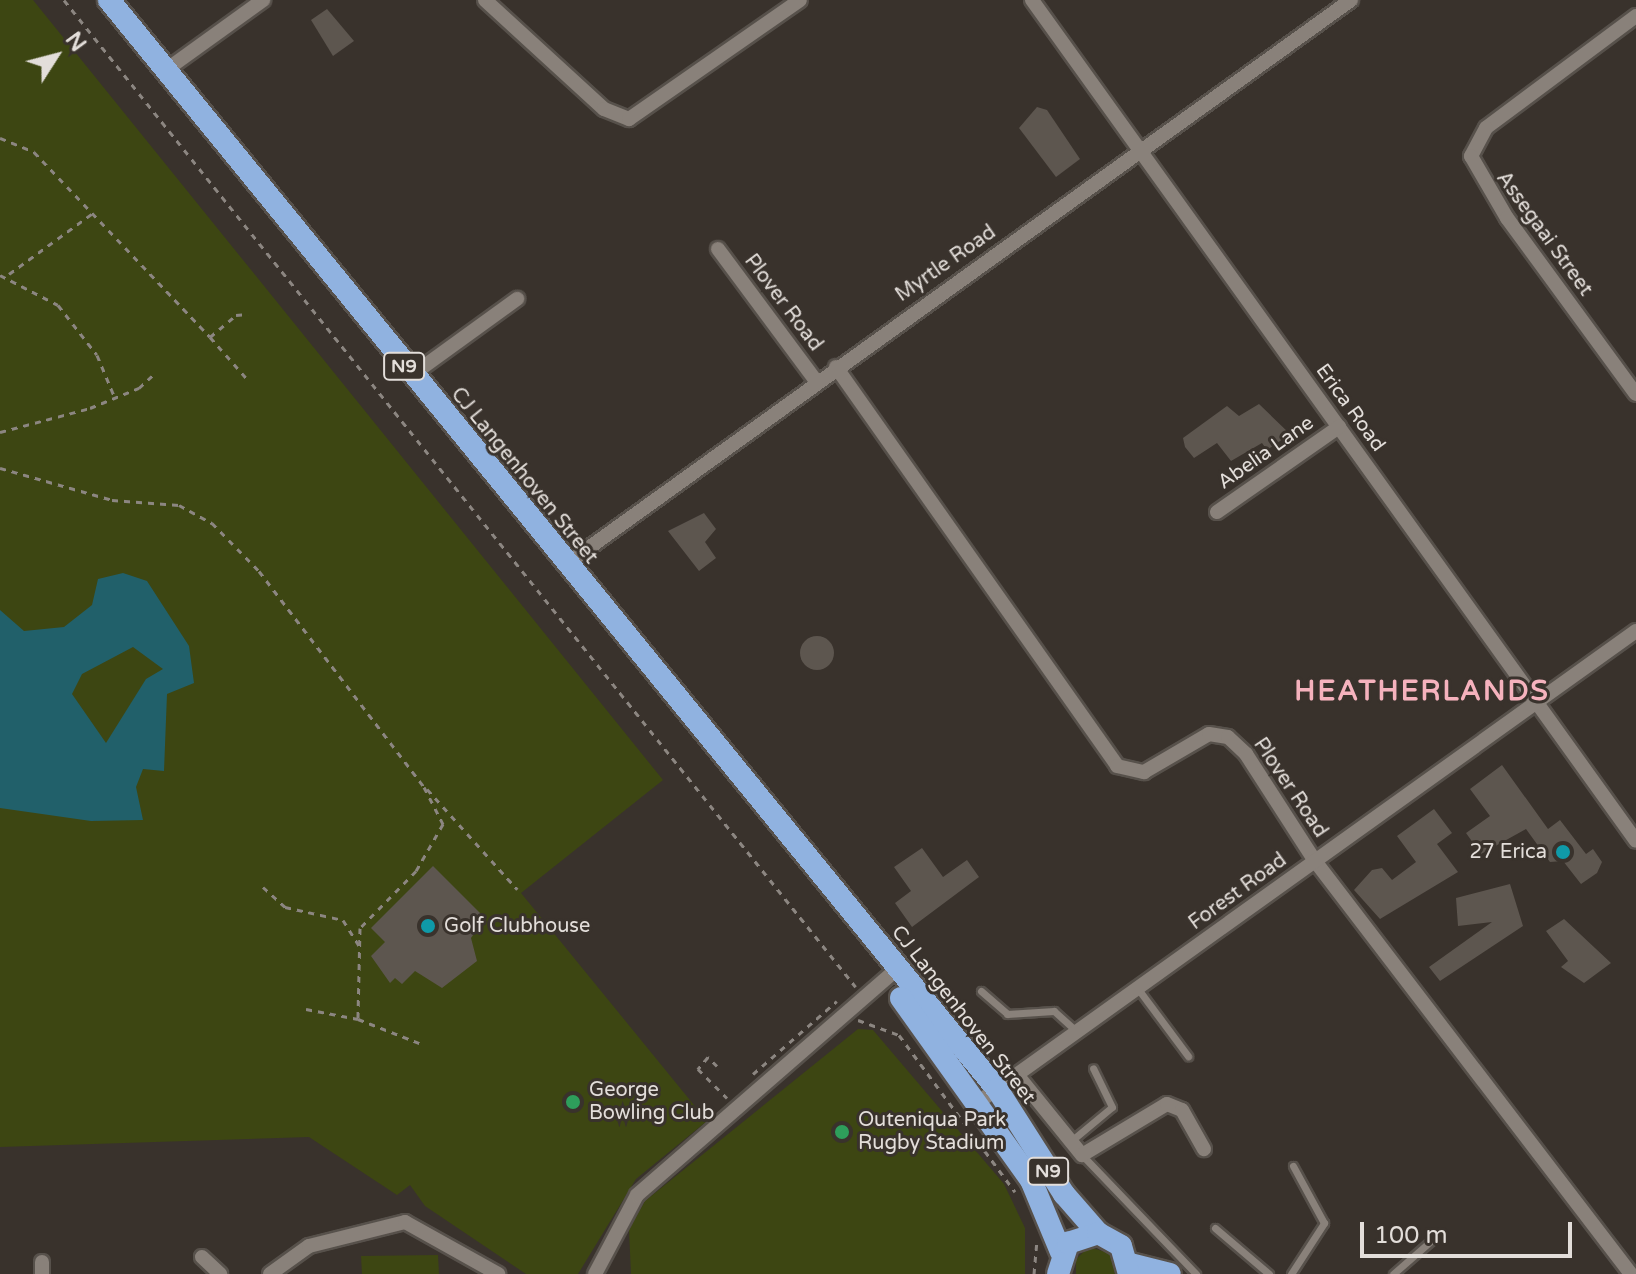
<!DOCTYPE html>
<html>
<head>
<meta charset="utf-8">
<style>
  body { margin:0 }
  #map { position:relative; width:1636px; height:1274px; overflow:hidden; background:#39322c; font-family:"Varela Round",sans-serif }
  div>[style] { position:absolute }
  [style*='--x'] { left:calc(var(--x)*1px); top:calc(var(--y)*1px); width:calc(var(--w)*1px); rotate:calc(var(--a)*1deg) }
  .green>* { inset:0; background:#3d4612 }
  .water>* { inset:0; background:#21606a }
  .building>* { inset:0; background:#5d564f }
  .round { border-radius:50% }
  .path>* { height:3px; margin-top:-1.5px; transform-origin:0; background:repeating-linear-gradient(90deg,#8c8681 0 6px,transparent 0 12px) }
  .roads { filter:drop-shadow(2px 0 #57514b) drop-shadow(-2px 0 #57514b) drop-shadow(0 2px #57514b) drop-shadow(0 -2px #57514b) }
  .service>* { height:7px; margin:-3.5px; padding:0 3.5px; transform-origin:3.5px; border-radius:3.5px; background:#89817a }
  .minor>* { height:14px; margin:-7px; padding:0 7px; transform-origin:7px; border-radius:7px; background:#89817a }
  .trunk>* { height:22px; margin:-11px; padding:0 11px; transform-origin:11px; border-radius:11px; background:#90b2e0 }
  .dots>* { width:22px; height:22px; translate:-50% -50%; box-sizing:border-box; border:4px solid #39322c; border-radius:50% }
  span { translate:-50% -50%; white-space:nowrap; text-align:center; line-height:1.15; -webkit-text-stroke:6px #39322c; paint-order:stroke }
  .shield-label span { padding:2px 6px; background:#39322c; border:2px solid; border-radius:6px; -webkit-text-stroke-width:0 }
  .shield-label { font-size:18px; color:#e3deda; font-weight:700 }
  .street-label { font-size:20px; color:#e3deda }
  .poi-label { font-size:20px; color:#e3deda }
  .right { translate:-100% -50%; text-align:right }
  .left { translate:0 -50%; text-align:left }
  .district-label { font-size:28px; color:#f5b2bd; font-weight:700; letter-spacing:2px }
  .north { position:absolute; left:16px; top:16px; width:80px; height:80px; -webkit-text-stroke:6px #39322c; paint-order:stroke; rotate:54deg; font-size:22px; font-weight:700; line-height:32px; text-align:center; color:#e3deda }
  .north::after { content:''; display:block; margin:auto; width:28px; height:36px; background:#e3deda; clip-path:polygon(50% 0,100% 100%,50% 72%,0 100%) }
  .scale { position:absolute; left:1360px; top:1222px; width:212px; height:36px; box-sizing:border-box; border:4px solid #e3deda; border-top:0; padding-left:10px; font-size:24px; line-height:28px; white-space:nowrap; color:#e3deda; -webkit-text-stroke:6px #39322c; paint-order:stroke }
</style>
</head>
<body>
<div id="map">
  <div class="green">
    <i style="clip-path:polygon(0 0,33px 0,663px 780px,521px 893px,707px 1121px,636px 1179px,578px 1274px,526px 1274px,425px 1206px,410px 1185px,397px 1195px,309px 1137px,0 1147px)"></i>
    <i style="clip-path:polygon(858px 1029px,873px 1030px,1004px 1184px,1025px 1228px,1025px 1274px,631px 1274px,629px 1230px,645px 1201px)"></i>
    <i style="clip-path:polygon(1089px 1247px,1112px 1254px,1115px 1274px,1076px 1274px,1076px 1259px)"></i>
    <i style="clip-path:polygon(438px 1255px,439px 1274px,362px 1274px,361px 1256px)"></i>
  </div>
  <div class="water">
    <i style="clip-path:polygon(evenodd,123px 573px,147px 581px,189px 646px,194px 683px,167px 694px,164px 771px,143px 769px,136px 787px,143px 820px,91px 821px,0 808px,0 610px,24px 631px,64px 627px,92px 605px,98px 579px,123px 573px,133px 647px,163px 669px,146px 679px,106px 743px,72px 694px,82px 674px,133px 647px)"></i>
  </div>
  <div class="building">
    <i style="clip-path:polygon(327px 9px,354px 41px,333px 56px,311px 20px)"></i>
    <i style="clip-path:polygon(1037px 107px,1047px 110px,1080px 159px,1056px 177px,1019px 128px)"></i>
    <i style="clip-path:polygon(1259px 404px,1290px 434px,1267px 450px,1262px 443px,1231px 461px,1217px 443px,1194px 458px,1185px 447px,1183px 438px,1227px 406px,1239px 416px)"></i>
    <i style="clip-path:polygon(704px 513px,716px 529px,705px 542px,716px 558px,699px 571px,668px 531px)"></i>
    <i class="round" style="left:800px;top:636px;width:34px;height:34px"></i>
    <i style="clip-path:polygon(1502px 765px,1548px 829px,1560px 820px,1586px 854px,1593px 849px,1602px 862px,1597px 873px,1581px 884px,1563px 861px,1550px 862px,1526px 829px,1481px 854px,1466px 833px,1490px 816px,1470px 789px)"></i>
    <i style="clip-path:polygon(1434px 809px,1452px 833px,1437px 844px,1458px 872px,1380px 919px,1354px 890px,1372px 870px,1382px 868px,1392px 880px,1416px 862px,1397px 836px)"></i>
    <i style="clip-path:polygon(922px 848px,943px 877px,967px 860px,979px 877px,912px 927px,895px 903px,911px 891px,894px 867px)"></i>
    <i style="clip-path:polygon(433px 866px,485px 918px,471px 938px,477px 961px,442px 988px,415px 971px,402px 984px,395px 978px,390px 983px,371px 956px,385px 942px,371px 928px)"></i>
    <i style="clip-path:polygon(1510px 884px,1523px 926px,1440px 981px,1429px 967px,1492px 922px,1458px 926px,1456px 898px)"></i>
    <i style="clip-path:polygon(1564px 919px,1611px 963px,1584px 983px,1561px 967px,1568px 961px,1546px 931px)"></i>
  </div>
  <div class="path">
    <i style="--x:64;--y:0;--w:1265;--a:51.26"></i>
    <i style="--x:0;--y:138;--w:37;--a:22"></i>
    <i style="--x:34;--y:152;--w:255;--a:46.4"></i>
    <i style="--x:210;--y:337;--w:34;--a:-40"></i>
    <i style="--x:236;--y:315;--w:12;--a:-5"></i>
    <i style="--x:9;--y:274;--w:104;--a:-36"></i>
    <i style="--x:0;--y:275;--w:65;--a:27.3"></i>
    <i style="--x:58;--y:305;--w:63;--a:52"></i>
    <i style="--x:97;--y:355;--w:47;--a:67.3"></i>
    <i style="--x:210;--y:337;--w:57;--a:48.5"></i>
    <i style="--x:0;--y:432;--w:93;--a:-14.9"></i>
    <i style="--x:90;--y:408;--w:53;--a:-22.2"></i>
    <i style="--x:139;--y:388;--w:23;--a:-43"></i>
    <i style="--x:0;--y:468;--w:116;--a:15.9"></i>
    <i style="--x:112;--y:500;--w:67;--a:4.3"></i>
    <i style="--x:179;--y:505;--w:38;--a:29"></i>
    <i style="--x:212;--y:523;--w:67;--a:45.6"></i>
    <i style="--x:259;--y:571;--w:272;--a:52.6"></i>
    <i style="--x:424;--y:787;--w:42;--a:62.8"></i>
    <i style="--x:443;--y:824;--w:54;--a:119.9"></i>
    <i style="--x:416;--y:871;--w:80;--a:134.5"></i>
    <i style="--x:360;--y:928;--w:91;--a:91.3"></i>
    <i style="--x:427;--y:789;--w:135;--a:48"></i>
    <i style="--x:263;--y:887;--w:30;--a:42"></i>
    <i style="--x:285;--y:907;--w:59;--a:12.6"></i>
    <i style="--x:343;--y:920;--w:31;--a:58"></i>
    <i style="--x:306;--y:1009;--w:53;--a:10.9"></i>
    <i style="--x:358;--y:1019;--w:66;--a:21.5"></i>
    <i style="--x:858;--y:1020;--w:44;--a:20.1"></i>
    <i style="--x:899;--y:1035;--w:195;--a:53.5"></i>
    <i style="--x:717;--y:1066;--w:13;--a:-135"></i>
    <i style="--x:708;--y:1057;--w:16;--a:130"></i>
    <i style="--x:698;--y:1069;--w:41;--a:45"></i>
    <i style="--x:753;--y:1074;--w:111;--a:-41"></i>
    <i style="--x:1034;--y:1274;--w:32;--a:-85"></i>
  </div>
  <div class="roads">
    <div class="service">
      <i style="--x:1138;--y:989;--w:84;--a:53.3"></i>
      <i style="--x:981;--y:991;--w:35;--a:41"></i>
      <i style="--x:1007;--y:1014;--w:47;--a:-3.7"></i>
      <i style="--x:1054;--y:1011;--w:30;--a:42"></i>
      <i style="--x:1071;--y:1141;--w:53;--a:-39.7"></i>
      <i style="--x:1112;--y:1107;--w:43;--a:-116"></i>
      <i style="--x:1082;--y:1155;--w:165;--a:46.2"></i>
      <i style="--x:1215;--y:1228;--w:71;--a:40.4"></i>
      <i style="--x:1291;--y:1274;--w:61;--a:-57.1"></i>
      <i style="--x:1324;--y:1223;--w:65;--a:-118.5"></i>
      <i style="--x:1393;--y:1274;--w:53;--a:-41.2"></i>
    </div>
    <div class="minor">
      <i style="--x:485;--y:0;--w:161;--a:42.5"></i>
      <i style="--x:604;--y:109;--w:27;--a:22"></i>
      <i style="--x:629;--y:119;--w:208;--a:-34.8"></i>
      <i style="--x:1032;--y:0;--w:1035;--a:54.31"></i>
      <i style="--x:1636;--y:16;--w:187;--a:143.3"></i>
      <i style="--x:1486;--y:128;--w:32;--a:118"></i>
      <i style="--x:1471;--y:156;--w:72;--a:59.9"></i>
      <i style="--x:1507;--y:218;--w:218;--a:53.8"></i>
      <i style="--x:166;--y:70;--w:120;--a:-35.8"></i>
      <i style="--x:718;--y:249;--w:164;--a:53.4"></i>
      <i style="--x:836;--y:367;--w:488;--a:54.8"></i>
      <i style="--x:1117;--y:766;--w:28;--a:13"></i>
      <i style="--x:1144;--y:772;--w:75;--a:-30.3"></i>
      <i style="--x:1209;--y:734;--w:19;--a:9"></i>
      <i style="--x:1228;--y:737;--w:25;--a:43"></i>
      <i style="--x:1246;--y:754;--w:127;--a:57.2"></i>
      <i style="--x:1315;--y:861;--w:520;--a:52.58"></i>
      <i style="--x:412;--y:375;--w:130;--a:-35.9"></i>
      <i style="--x:1217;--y:512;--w:149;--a:-34.9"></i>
      <i style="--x:565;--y:565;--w:968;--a:-35.71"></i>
      <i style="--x:1018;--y:1076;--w:102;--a:51"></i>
      <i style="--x:1082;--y:1155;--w:99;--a:-31"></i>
      <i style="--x:1167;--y:1104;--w:16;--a:22"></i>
      <i style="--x:1182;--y:1110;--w:45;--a:60.6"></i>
      <i style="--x:980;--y:1101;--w:807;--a:-35.62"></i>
      <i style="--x:202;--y:1257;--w:25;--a:43"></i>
      <i style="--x:42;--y:1262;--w:12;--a:90"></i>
      <i style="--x:270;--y:1274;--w:48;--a:-35.7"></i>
      <i style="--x:309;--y:1246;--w:99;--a:-14"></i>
      <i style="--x:405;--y:1222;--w:107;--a:29.2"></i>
      <i style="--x:595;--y:1274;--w:89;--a:-62"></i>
      <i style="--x:637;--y:1195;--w:343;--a:-41"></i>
    </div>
    <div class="trunk">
      <i style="--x:109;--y:0;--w:1405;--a:50.81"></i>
      <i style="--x:997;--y:1089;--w:125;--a:57.5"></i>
      <i style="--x:1064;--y:1194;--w:52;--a:48.9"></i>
      <i style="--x:901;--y:998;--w:224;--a:54.5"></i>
      <i style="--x:1031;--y:1180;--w:78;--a:67.4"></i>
      <i style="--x:1130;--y:1264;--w:41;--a:14"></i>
      <i style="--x:1058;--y:1274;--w:33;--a:-72"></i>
      <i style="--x:1068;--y:1243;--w:32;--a:-18"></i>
      <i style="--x:1098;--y:1233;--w:26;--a:29"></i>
      <i style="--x:1121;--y:1246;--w:29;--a:74"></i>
    </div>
  </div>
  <div class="dots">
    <i style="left:1563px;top:852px;background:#0f9aa8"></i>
    <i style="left:428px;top:926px;background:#0f9aa8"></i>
    <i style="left:573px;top:1102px;background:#2e9e5b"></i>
    <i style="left:842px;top:1132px;background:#2e9e5b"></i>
  </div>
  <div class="shield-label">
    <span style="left:404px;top:366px">N9</span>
    <span style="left:1048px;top:1171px">N9</span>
  </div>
  <div class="street-label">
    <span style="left:1544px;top:234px;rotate:54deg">Assegaai Street</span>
    <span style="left:946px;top:264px;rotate:-35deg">Myrtle Road</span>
    <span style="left:783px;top:303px;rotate:53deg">Plover Road</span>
    <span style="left:1350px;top:408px;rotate:54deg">Erica Road</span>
    <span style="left:1266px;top:453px;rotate:-35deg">Abelia Lane</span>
    <span style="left:524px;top:476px;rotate:51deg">CJ Langenhoven Street</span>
    <span style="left:1290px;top:788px;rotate:56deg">Plover Road</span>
    <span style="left:1238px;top:892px;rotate:-36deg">Forest Road</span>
    <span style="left:963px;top:1015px;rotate:52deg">CJ Langenhoven Street</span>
  </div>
  <div class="poi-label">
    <span class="right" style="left:1547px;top:852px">27 Erica</span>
    <span class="left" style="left:444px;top:926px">Golf Clubhouse</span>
    <span class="left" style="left:589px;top:1102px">George<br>Bowling Club</span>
    <span class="left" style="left:858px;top:1132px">Outeniqua Park<br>Rugby Stadium</span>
  </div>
  <div class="district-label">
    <span style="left:1422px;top:691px">HEATHERLANDS</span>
  </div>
  <div class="north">N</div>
  <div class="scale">100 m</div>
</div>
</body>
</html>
